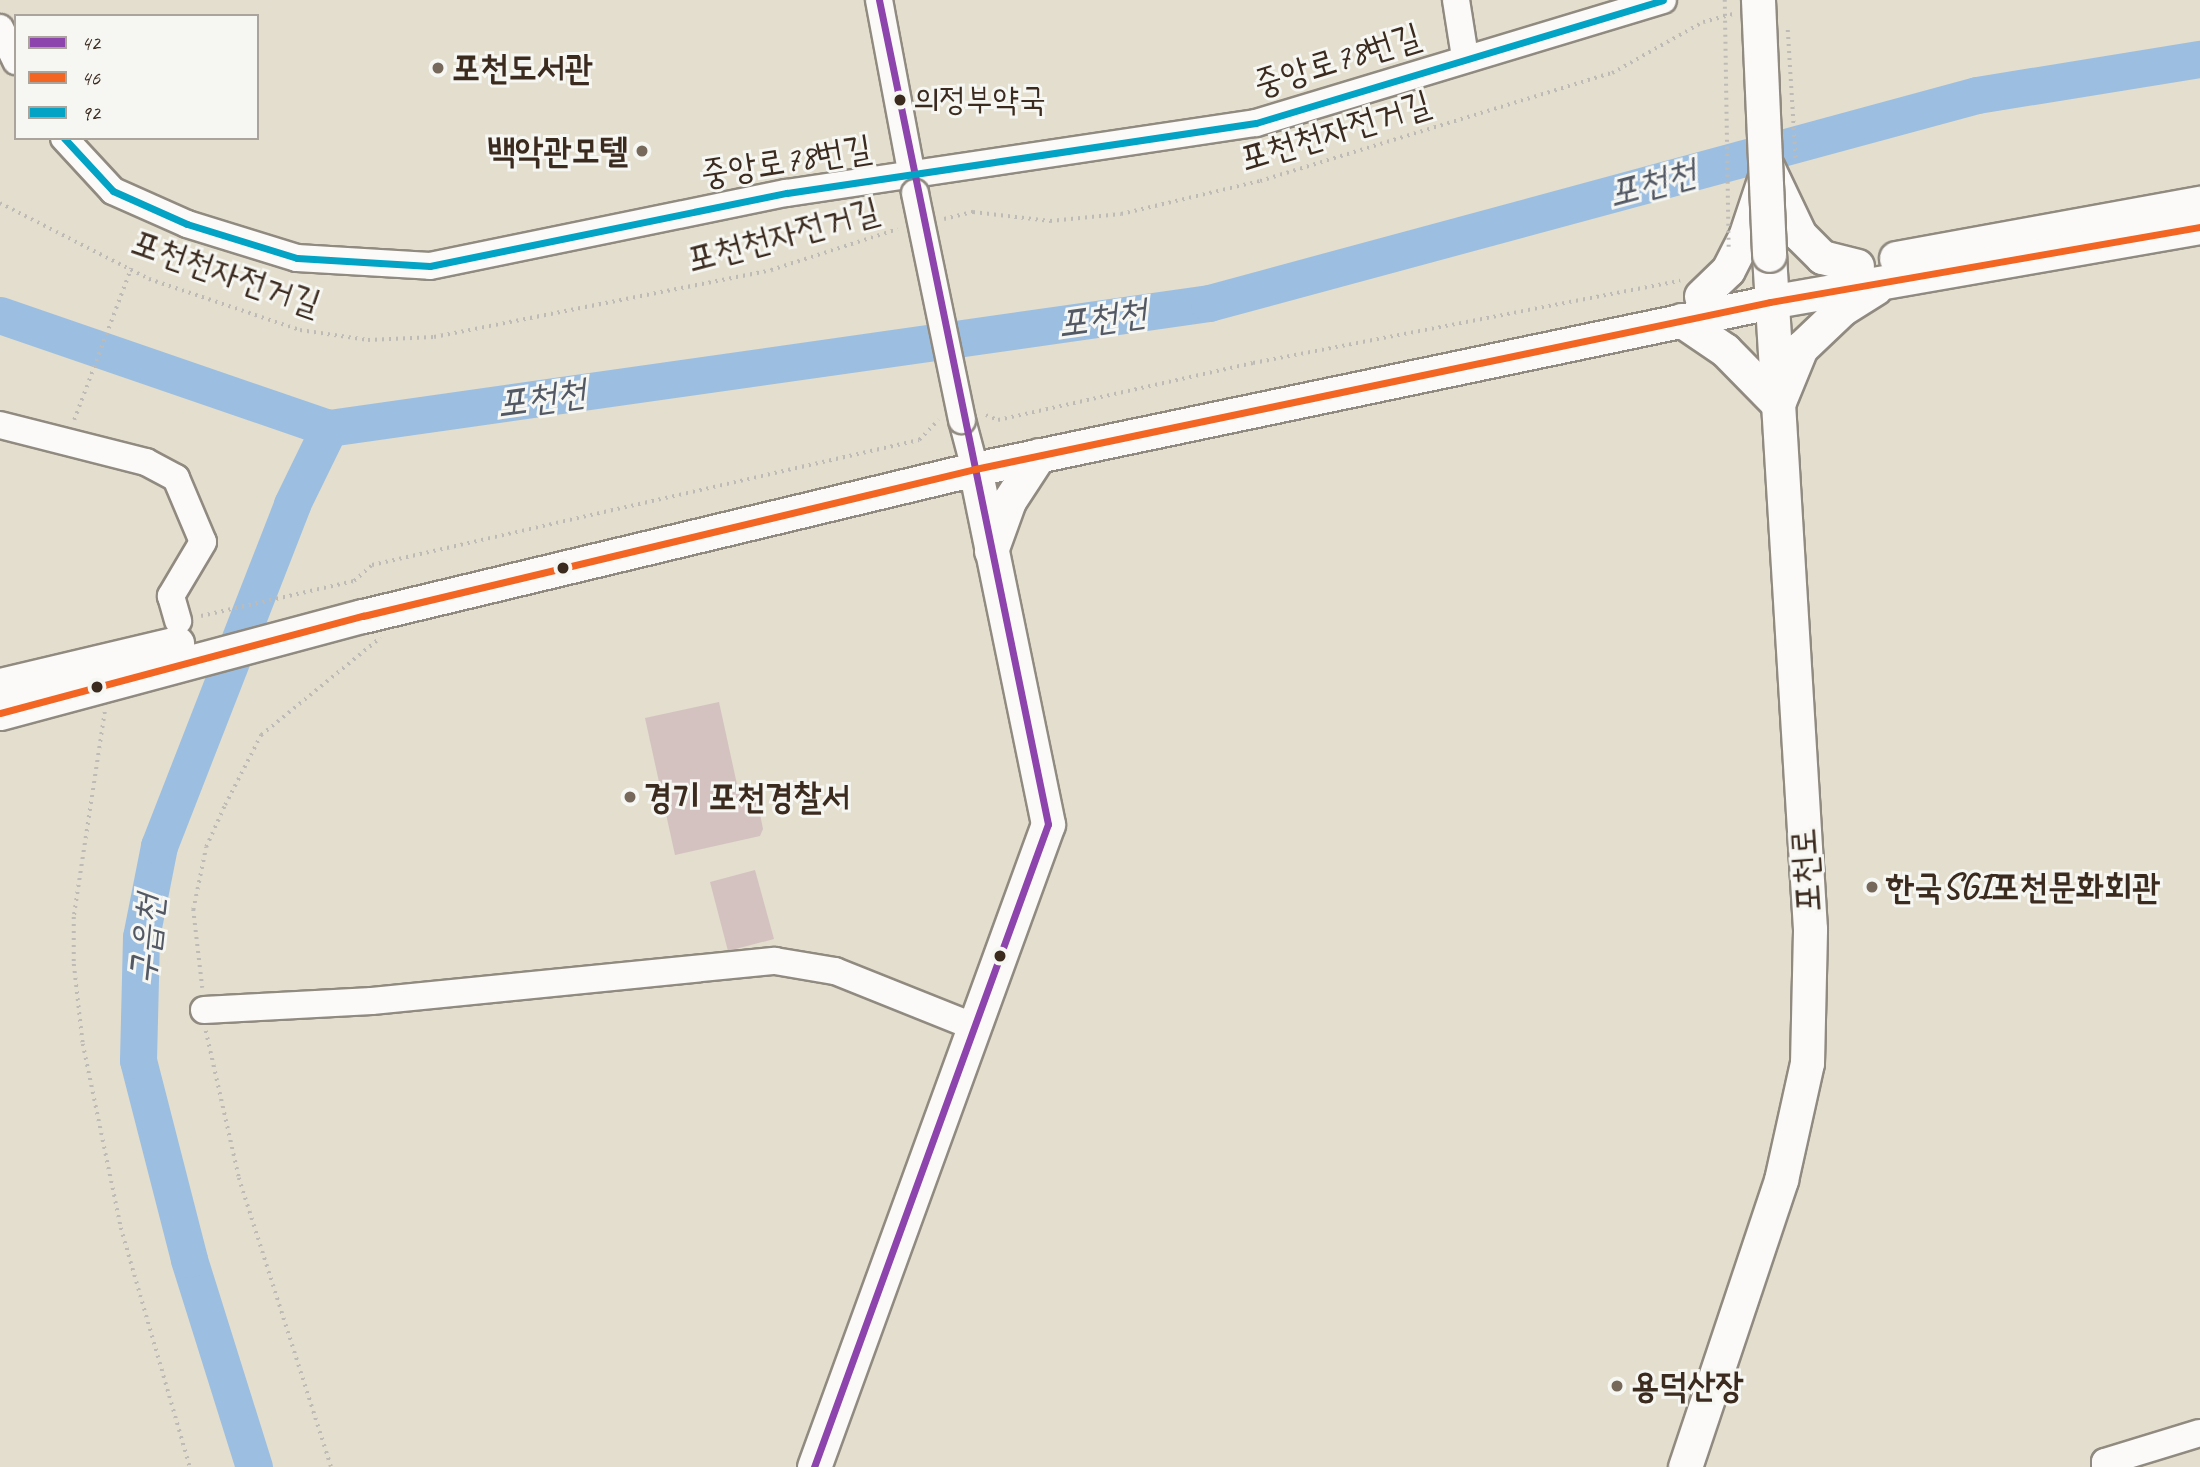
<!DOCTYPE html>
<html>
<head>
<meta charset="utf-8">
<style>
  body { margin:0 }
  #map { position:relative; width:2200px; height:1467px; overflow:hidden; background:#e3decd; font-family:Caveat,"Poor Story",sans-serif }
  div>[style] { position:absolute }
  [style*='--x'] { left:calc(var(--x)*1px); top:calc(var(--y)*1px); width:calc(var(--w)*1px); rotate:calc(var(--a)*1deg) }
  .river>* { height:37px; margin:-18.5px; padding:0 18.5px; transform-origin:18.5px; border-radius:18.5px; background:#9cbee1 }
  .building>* { inset:0; background:#d4c2c0 }
  .path>* { height:3.5px; margin-top:-1.75px; transform-origin:0; background:repeating-linear-gradient(90deg,#bebbb7 0 2px,transparent 0 7px) }
  .roads { filter:drop-shadow(2px 0 #908a80) drop-shadow(-2px 0 #908a80) drop-shadow(0 2px #908a80) drop-shadow(0 -2px #908a80) }
  .minor>* { height:26px; margin:-13px; padding:0 13px; transform-origin:13px; border-radius:13px; background:#fbfaf8 }
  .major>* { height:33px; margin:-16.5px; padding:0 16.5px; transform-origin:16.5px; border-radius:16.5px; background:#fbfaf8 }
  .path-bridge>* { height:3.5px; margin-top:-1.75px; transform-origin:0; background:repeating-linear-gradient(90deg,#bebbb7 0 2px,transparent 0 7px) }
  .bridges { filter:drop-shadow(2px 0 #908a80) drop-shadow(-2px 0 #908a80) drop-shadow(0 2px #908a80) drop-shadow(0 -2px #908a80) }
  .minor-bridge>* { height:26px; margin:-13px; padding:0 13px; transform-origin:13px; border-radius:13px; background:#fbfaf8 }
  .major-bridge>* { height:33px; margin:-16.5px; padding:0 16.5px; transform-origin:16.5px; border-radius:16.5px; background:#fbfaf8 }
  .bus-1>* { height:7px; margin:-3.5px; padding:0 3.5px; transform-origin:3.5px; border-radius:3.5px; background:#8e44ad }
  .bus-2>* { height:7px; margin:-3.5px; padding:0 3.5px; transform-origin:3.5px; border-radius:3.5px; background:#f26522 }
  .bus-3>* { height:7px; margin:-3.5px; padding:0 3.5px; transform-origin:3.5px; border-radius:3.5px; background:#03a3c5 }
  .dots>* { width:19px; height:19px; translate:-50% -50%; box-sizing:border-box; border:4px solid #f6f6f2; border-radius:50% }
  span { translate:-50% -50%; white-space:nowrap; text-align:center; line-height:1.15; -webkit-text-stroke:6px #f6f6f2; paint-order:stroke }
  .bus-label { font-size:33px; color:#3b2a1e }
  .left { translate:0 -50%; text-align:left }
  .street-label { font-size:35px; color:#3b2a1e }
  .poi-label { font-size:35px; color:#3b2a1e; font-weight:700 }
  .right { translate:-100% -50%; text-align:right }
  .water-label { font-size:37px; color:#525965; font-style:italic }
  .legend { position:absolute; left:14px; top:14px; width:245px; height:126px; box-sizing:border-box; background:#f6f6f2; border:2px solid #aba49d; margin:0; padding:9px 12px; list-style:none; font-size:21px; color:#3b2a1e }
  .legend li { display:flex; align-items:center; gap:14px; height:35px }
  .legend b { width:35px; border:2px solid #aba49d }
</style>
</head>
<body>
<div id="map">
  <div class="river">
    <i style="--x:0;--y:315;--w:348;--a:19"></i>
    <i style="--x:329;--y:428;--w:889;--a:-8.08"></i>
    <i style="--x:1209;--y:303;--w:796;--a:-15.15"></i>
    <i style="--x:1977;--y:95;--w:226;--a:-9.2"></i>
    <i style="--x:254;--y:1467;--w:218;--a:-107.4"></i>
    <i style="--x:189;--y:1259;--w:205;--a:-104.4"></i>
    <i style="--x:138;--y:1060;--w:123;--a:-88.6"></i>
    <i style="--x:141;--y:937;--w:93;--a:-78.8"></i>
    <i style="--x:159;--y:846;--w:367;--a:-68.7"></i>
    <i style="--x:292;--y:504;--w:85;--a:-64"></i>
  </div>
  <div class="building">
    <i style="clip-path:polygon(719px 702px,738px 789px,749px 786px,756px 794px,763px 829px,760px 836px,675px 855px,645px 718px)"></i>
    <i style="clip-path:polygon(755px 870px,774px 939px,728px 951px,710px 882px)"></i>
  </div>
  <div class="path">
    <i style="--x:1788;--y:30;--w:132;--a:86.5"></i>
    <i style="--x:0;--y:203;--w:167;--a:27"></i>
    <i style="--x:149;--y:279;--w:159;--a:18.7"></i>
    <i style="--x:300;--y:330;--w:69;--a:8.4"></i>
    <i style="--x:368;--y:340;--w:66;--a:-2.6"></i>
    <i style="--x:434;--y:337;--w:344;--a:-11.2"></i>
    <i style="--x:771;--y:270;--w:133;--a:-17.9"></i>
    <i style="--x:944;--y:219;--w:30;--a:-14"></i>
    <i style="--x:973;--y:212;--w:78;--a:6.7"></i>
    <i style="--x:1050;--y:221;--w:71;--a:-5.6"></i>
    <i style="--x:1121;--y:214;--w:143;--a:-13.4"></i>
    <i style="--x:1260;--y:181;--w:368;--a:-17.1"></i>
    <i style="--x:1612;--y:73;--w:104;--a:-29.3"></i>
    <i style="--x:1703;--y:22;--w:31;--a:-15"></i>
    <i style="--x:986;--y:415;--w:13;--a:23"></i>
    <i style="--x:998;--y:420;--w:261;--a:-12.6"></i>
    <i style="--x:1253;--y:363;--w:435;--a:-10.9"></i>
    <i style="--x:74;--y:420;--w:162;--a:-69.4"></i>
    <i style="--x:201;--y:616;--w:157;--a:-12.9"></i>
    <i style="--x:354;--y:581;--w:24;--a:-42"></i>
    <i style="--x:372;--y:565;--w:561;--a:-12.87"></i>
    <i style="--x:919;--y:440;--w:28;--a:-46"></i>
    <i style="--x:105;--y:712;--w:207;--a:98.6"></i>
    <i style="--x:74;--y:917;--w:47;--a:90"></i>
    <i style="--x:74;--y:964;--w:81;--a:83.6"></i>
    <i style="--x:83;--y:1044;--w:188;--a:78.3"></i>
    <i style="--x:121;--y:1228;--w:249;--a:73.9"></i>
    <i style="--x:202;--y:988;--w:79;--a:-96.6"></i>
    <i style="--x:193;--y:910;--w:64;--a:-78.3"></i>
    <i style="--x:206;--y:847;--w:46;--a:-65.7"></i>
    <i style="--x:225;--y:805;--w:79;--a:-62.8"></i>
    <i style="--x:261;--y:735;--w:154;--a:-39.2"></i>
    <i style="--x:206;--y:1031;--w:151;--a:77.3"></i>
    <i style="--x:239;--y:1178;--w:303;--a:72.3"></i>
  </div>
  <div class="roads">
    <div class="minor">
      <i style="--x:879;--y:0;--w:196;--a:79.4"></i>
      <i style="--x:1456;--y:0;--w:58;--a:81"></i>
      <i style="--x:0;--y:28;--w:37;--a:64"></i>
      <i style="--x:64;--y:138;--w:72;--a:47.2"></i>
      <i style="--x:113;--y:191;--w:81;--a:24"></i>
      <i style="--x:187;--y:224;--w:115;--a:17.2"></i>
      <i style="--x:297;--y:258;--w:133;--a:3.4"></i>
      <i style="--x:430;--y:266;--w:364;--a:-11.6"></i>
      <i style="--x:787;--y:193;--w:474;--a:-8.5"></i>
      <i style="--x:1256;--y:123;--w:425;--a:-16.8"></i>
      <i style="--x:962;--y:420;--w:51;--a:75.1"></i>
      <i style="--x:0;--y:425;--w:151;--a:14.2"></i>
      <i style="--x:146;--y:462;--w:34;--a:28"></i>
      <i style="--x:176;--y:478;--w:69;--a:67.1"></i>
      <i style="--x:203;--y:542;--w:63;--a:120.7"></i>
      <i style="--x:171;--y:596;--w:26;--a:74"></i>
      <i style="--x:204;--y:1010;--w:168;--a:-3.1"></i>
      <i style="--x:372;--y:1001;--w:405;--a:-5.7"></i>
      <i style="--x:775;--y:961;--w:61;--a:9.5"></i>
      <i style="--x:835;--y:971;--w:151;--a:21.8"></i>
      <i style="--x:2105;--y:1467;--w:5;--a:-90"></i>
      <i style="--x:2105;--y:1462;--w:99;--a:-17"></i>
    </div>
    <div class="major">
      <i style="--x:1768;--y:168;--w:74;--a:64.5"></i>
      <i style="--x:1800;--y:235;--w:31;--a:45"></i>
      <i style="--x:1822;--y:257;--w:36;--a:14"></i>
      <i style="--x:1896;--y:258;--w:309;--a:-10.3"></i>
      <i style="--x:1701;--y:296;--w:37;--a:-44"></i>
      <i style="--x:1728;--y:270;--w:37;--a:-63"></i>
      <i style="--x:1745;--y:237;--w:63;--a:-71.6"></i>
      <i style="--x:1681;--y:320;--w:53;--a:34.3"></i>
      <i style="--x:1725;--y:350;--w:76;--a:45.5"></i>
      <i style="--x:1778;--y:404;--w:61;--a:-67.7"></i>
      <i style="--x:1801;--y:348;--w:57;--a:-43.6"></i>
      <i style="--x:1842;--y:309;--w:39;--a:-32"></i>
      <i style="--x:991;--y:551;--w:53;--a:-70.2"></i>
      <i style="--x:1009;--y:501;--w:55;--a:-56.9"></i>
      <i style="--x:0;--y:685;--w:182;--a:-13.3"></i>
      <i style="--x:0;--y:713;--w:376;--a:-15"></i>
      <i style="--x:363;--y:616;--w:629;--a:-13.51"></i>
      <i style="--x:975;--y:469;--w:812;--a:-11.86"></i>
      <i style="--x:1770;--y:302;--w:436;--a:-9.9"></i>
      <i style="--x:814;--y:1467;--w:684;--a:-70"></i>
      <i style="--x:1048;--y:824;--w:362;--a:-101.6"></i>
      <i style="--x:1685;--y:1467;--w:303;--a:-71.5"></i>
      <i style="--x:1781;--y:1180;--w:120;--a:-77.5"></i>
      <i style="--x:1807;--y:1063;--w:134;--a:-88.7"></i>
      <i style="--x:1810;--y:929;--w:675;--a:-93.48"></i>
    </div>
  </div>
  <div class="path-bridge">
    <i style="--x:1725;--y:0;--w:251;--a:89.1"></i>
  </div>
  <div class="bridges">
    <div class="minor-bridge">
      <i style="--x:915;--y:193;--w:232;--a:78.3"></i>
    </div>
    <div class="major-bridge">
      <i style="--x:1758;--y:0;--w:255;--a:87.5"></i>
    </div>
  </div>
  <div class="bus-1">
    <i style="--x:814;--y:1467;--w:684;--a:-70"></i>
    <i style="--x:1048;--y:824;--w:841;--a:-101.59"></i>
  </div>
  <div class="bus-2">
    <i style="--x:0;--y:713;--w:376;--a:-15"></i>
    <i style="--x:363;--y:616;--w:629;--a:-13.51"></i>
    <i style="--x:975;--y:469;--w:812;--a:-11.86"></i>
    <i style="--x:1770;--y:302;--w:436;--a:-9.9"></i>
  </div>
  <div class="bus-3">
    <i style="--x:64;--y:138;--w:72;--a:47.2"></i>
    <i style="--x:113;--y:191;--w:81;--a:24"></i>
    <i style="--x:187;--y:224;--w:115;--a:17.2"></i>
    <i style="--x:297;--y:258;--w:133;--a:3.4"></i>
    <i style="--x:430;--y:266;--w:364;--a:-11.6"></i>
    <i style="--x:787;--y:193;--w:474;--a:-8.5"></i>
    <i style="--x:1256;--y:123;--w:425;--a:-16.8"></i>
  </div>
  <div class="dots">
    <i style="left:438px;top:68px;background:#76695b"></i>
    <i style="left:900px;top:100px;background:#3b2a1e"></i>
    <i style="left:642px;top:151px;background:#76695b"></i>
    <i style="left:563px;top:568px;background:#3b2a1e"></i>
    <i style="left:97px;top:687px;background:#3b2a1e"></i>
    <i style="left:630px;top:797px;background:#76695b"></i>
    <i style="left:1872px;top:887px;background:#76695b"></i>
    <i style="left:1000px;top:956px;background:#3b2a1e"></i>
    <i style="left:1617px;top:1386px;background:#76695b"></i>
  </div>
  <div class="bus-label">
    <span class="left" style="left:913px;top:100px">의정부약국</span>
  </div>
  <div class="street-label">
    <span style="left:1337px;top:60px;rotate:-17deg">중앙로78번길</span>
    <span style="left:1335px;top:131px;rotate:-17deg">포천천자전거길</span>
    <span style="left:786px;top:161px;rotate:-9deg">중앙로78번길</span>
    <span style="left:783px;top:235px;rotate:-15deg">포천천자전거길</span>
    <span style="left:226px;top:273px;rotate:19deg">포천천자전거길</span>
    <span style="left:1806px;top:870px;rotate:-94deg">포천로</span>
  </div>
  <div class="poi-label">
    <span class="left" style="left:452px;top:68px">포천도서관</span>
    <span class="right" style="left:628px;top:151px">백악관모텔</span>
    <span class="left" style="left:644px;top:797px">경기 포천경찰서</span>
    <span class="left" style="left:1886px;top:887px">한국SGI포천문화회관</span>
    <span class="left" style="left:1631px;top:1386px">용덕산장</span>
  </div>
  <div class="water-label">
    <span style="left:1652px;top:183px;rotate:-15deg">포천천</span>
    <span style="left:1102px;top:318px;rotate:-8deg">포천천</span>
    <span style="left:541px;top:398px;rotate:-8deg">포천천</span>
    <span style="left:146px;top:939px;rotate:-84deg">구읍천</span>
  </div>
  <ul class="legend">
  <li><b style="height:9px;background:#8e44ad"></b>42</li>
  <li><b style="height:9px;background:#f26522"></b>46</li>
  <li><b style="height:9px;background:#03a3c5"></b>92</li>
  </ul>
</div>
</body>
</html>
